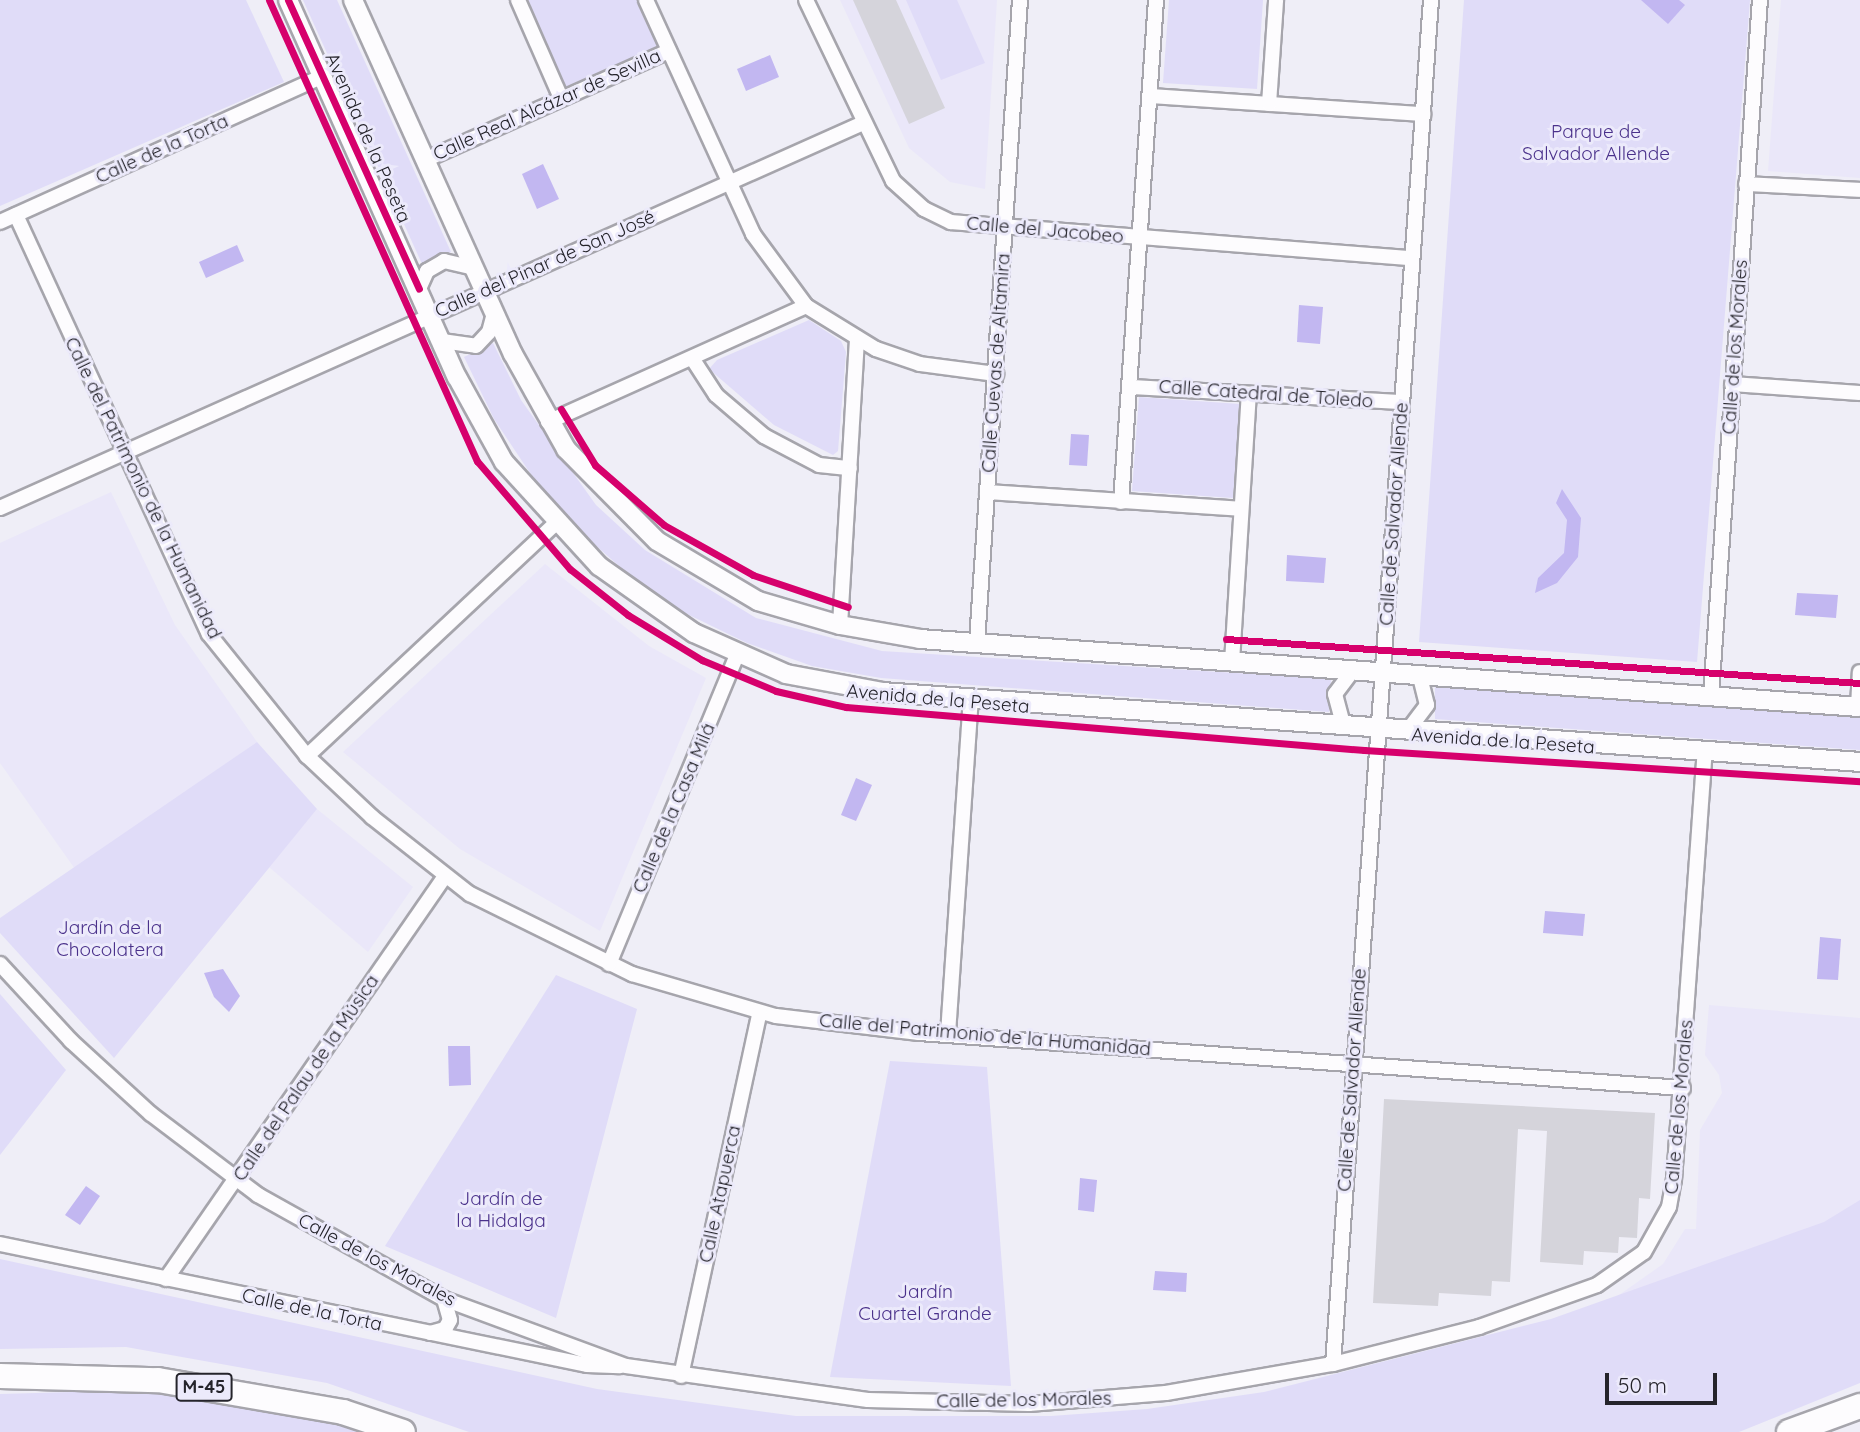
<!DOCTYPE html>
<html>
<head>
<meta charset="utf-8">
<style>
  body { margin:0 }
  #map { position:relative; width:1860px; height:1432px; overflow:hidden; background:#efeef7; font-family:Quicksand,sans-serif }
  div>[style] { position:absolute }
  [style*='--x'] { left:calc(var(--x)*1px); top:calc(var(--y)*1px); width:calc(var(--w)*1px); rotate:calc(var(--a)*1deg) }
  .built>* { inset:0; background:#eae7f9 }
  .green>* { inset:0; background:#e0dcf8 }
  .water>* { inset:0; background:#c2b7f1 }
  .building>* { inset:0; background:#d5d4db }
  .roads { filter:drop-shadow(2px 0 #a6a5ac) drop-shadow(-2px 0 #a6a5ac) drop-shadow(0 2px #a6a5ac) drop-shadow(0 -2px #a6a5ac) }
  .minor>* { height:14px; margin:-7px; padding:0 7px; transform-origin:7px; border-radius:7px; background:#fdfcfe }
  .tertiary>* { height:18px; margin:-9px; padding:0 9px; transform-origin:9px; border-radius:9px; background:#fdfcfe }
  .motorway>* { height:24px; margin:-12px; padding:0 12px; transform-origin:12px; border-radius:12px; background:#fdfcfe }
  .cycleway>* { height:7px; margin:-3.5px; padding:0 3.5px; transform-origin:3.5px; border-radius:3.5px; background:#d6006c }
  span { translate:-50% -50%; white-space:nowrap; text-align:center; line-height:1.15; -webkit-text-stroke:6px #eceafb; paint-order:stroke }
  .shield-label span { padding:2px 5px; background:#eceafb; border:2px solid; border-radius:5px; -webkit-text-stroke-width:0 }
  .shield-label { font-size:18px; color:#25242b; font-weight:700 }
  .street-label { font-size:19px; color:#25242b }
  .park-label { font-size:19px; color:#4a318b }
  .scale { position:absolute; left:1605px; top:1373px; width:112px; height:32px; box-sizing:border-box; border:4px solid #25242b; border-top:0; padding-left:9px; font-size:21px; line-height:24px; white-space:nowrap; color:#25242b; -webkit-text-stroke:5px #eceafb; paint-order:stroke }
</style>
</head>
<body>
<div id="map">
  <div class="built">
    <i style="clip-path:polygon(840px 0,997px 0,985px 189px,950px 182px,909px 148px)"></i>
    <i style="clip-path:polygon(1781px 0,1860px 0,1860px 178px,1768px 171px)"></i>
    <i style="clip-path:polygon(111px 492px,175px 625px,257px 742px,75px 869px,0 763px,0 543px)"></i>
    <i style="clip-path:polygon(545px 564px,649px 646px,706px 678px,600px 931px,460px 849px,343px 752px)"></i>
    <i style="clip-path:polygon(317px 809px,413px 887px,368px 952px,269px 867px)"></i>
    <i style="clip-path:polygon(1709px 1005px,1860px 1018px,1860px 1210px,1778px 1248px,1612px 1300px,1663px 1264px,1685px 1229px,1696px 1229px,1700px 1130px,1722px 1093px,1719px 1075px,1705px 1055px)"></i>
  </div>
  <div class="green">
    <i style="clip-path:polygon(0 0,246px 0,284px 82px,0 206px)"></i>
    <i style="clip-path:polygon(303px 0,337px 0,451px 252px,422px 264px)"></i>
    <i style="clip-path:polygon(518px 0,646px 0,669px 51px,561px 98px)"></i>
    <i style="clip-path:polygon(906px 0,957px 0,985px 63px,941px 80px)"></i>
    <i style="clip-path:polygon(1169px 0,1263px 0,1257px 89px,1163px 83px)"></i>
    <i style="clip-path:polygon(1464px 0,1750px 0,1697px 662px,1419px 642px)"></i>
    <i style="clip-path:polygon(809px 320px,841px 341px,846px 352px,838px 451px,833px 455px,774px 425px,709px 369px,717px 360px)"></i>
    <i style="clip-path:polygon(493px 343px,521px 400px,596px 505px,645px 550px,756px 618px,882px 651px,1331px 679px,1329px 712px,881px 678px,812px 666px,747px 643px,685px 613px,628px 574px,576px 528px,532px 476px,494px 419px,464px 357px)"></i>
    <i style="clip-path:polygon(1139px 397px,1240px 404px,1233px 498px,1132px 491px)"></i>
    <i style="clip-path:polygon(1435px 687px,1860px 717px,1860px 750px,1435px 719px)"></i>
    <i style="clip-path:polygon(257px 742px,317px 809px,114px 1058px,0 933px,0 918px)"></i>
    <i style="clip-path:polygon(556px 975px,637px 1009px,556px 1318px,385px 1246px)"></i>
    <i style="clip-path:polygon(0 994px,66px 1070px,0 1155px)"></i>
    <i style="clip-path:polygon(890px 1061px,987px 1067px,1011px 1386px,830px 1377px)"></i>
    <i style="clip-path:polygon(1860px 1200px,1860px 1383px,1739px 1432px,469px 1432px,327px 1383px,126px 1347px,0 1349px,0 1259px,597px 1389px,796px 1416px,1051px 1416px,1147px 1409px,1264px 1392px,1551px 1319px,1824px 1222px)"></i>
    <i style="clip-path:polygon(144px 1390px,326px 1418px,363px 1432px,0 1432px,0 1394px)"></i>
  </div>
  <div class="water">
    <i style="clip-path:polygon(1641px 0,1679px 0,1685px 5px,1668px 24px)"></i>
    <i style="clip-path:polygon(770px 55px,779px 77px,746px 91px,737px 69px)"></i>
    <i style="clip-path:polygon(543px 164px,559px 199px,537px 209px,522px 174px)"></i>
    <i style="clip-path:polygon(237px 245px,244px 261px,206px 278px,199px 262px)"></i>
    <i style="clip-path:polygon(1299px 305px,1323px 307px,1320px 344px,1297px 342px)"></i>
    <i style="clip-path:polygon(1071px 434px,1089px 435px,1087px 466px,1069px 465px)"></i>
    <i style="clip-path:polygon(1562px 489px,1581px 518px,1578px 557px,1557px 583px,1535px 593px,1538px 578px,1564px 553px,1567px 520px,1556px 503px)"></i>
    <i style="clip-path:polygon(1287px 555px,1326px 558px,1324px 583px,1286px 581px)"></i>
    <i style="clip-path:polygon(1797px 593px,1838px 595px,1836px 618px,1795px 615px)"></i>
    <i style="clip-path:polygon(856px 778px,872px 785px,856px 821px,841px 815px)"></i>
    <i style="clip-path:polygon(1545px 911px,1585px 914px,1583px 936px,1543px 933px)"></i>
    <i style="clip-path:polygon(1820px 937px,1841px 939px,1838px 980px,1817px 979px)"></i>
    <i style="clip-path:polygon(223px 969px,240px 996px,229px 1012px,214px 997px,204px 973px)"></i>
    <i style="clip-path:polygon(448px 1046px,470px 1046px,471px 1085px,449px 1086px)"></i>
    <i style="clip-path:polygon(1080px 1178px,1097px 1180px,1094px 1212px,1078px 1210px)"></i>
    <i style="clip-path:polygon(86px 1186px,100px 1196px,80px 1225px,65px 1215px)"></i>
    <i style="clip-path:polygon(1155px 1271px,1187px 1273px,1186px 1292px,1153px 1290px)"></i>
  </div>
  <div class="building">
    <i style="clip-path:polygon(853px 0,896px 0,945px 108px,909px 124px)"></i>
    <i style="clip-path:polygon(1384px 1099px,1655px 1113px,1650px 1199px,1639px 1198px,1637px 1238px,1619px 1237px,1618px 1253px,1584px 1251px,1583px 1265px,1540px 1262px,1547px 1131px,1518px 1129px,1510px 1282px,1492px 1281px,1491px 1296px,1439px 1293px,1438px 1306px,1373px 1303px)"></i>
  </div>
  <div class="roads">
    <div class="minor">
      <i style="--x:518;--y:0;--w:107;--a:66.3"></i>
      <i style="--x:646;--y:0;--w:257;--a:65.4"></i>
      <i style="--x:753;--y:234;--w:89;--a:53.6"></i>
      <i style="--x:806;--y:306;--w:82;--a:31.6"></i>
      <i style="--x:876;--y:349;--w:46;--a:18.8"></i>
      <i style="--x:920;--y:364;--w:77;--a:7.5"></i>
      <i style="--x:806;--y:0;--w:201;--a:64.3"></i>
      <i style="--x:893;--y:181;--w:42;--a:42.1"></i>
      <i style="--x:924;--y:209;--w:30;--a:26"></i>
      <i style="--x:951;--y:222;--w:461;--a:4.5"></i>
      <i style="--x:1150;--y:96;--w:274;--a:3.8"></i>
      <i style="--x:1269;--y:104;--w:104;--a:-86.1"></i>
      <i style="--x:425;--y:160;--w:267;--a:-24.1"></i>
      <i style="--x:1746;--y:184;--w:114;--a:3"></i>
      <i style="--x:16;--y:215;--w:461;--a:65.3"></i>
      <i style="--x:209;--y:634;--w:156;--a:51.2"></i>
      <i style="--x:307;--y:756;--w:89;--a:43.2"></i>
      <i style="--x:372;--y:817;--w:125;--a:38.2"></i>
      <i style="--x:470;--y:894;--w:181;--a:26.3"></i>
      <i style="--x:632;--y:974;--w:150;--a:16.3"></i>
      <i style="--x:776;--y:1016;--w:144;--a:6.8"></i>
      <i style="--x:919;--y:1033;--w:766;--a:4.12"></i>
      <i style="--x:0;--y:222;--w:354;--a:-24.3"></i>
      <i style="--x:419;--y:289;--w:20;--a:-66"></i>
      <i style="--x:427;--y:271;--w:20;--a:-30"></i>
      <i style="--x:444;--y:261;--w:31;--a:13"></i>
      <i style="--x:442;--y:341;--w:34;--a:8"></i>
      <i style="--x:476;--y:346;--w:19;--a:-47"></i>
      <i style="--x:489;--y:332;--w:20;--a:-75"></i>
      <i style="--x:692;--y:358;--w:44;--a:57"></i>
      <i style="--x:716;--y:395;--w:63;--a:40.5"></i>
      <i style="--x:764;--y:436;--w:62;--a:27.8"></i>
      <i style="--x:819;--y:465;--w:31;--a:6"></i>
      <i style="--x:1732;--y:384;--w:128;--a:4"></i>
      <i style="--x:1130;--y:387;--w:272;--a:3.2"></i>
      <i style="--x:548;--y:422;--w:283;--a:-24.2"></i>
      <i style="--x:987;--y:492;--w:254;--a:3.8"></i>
      <i style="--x:1121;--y:502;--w:503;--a:-86.01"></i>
      <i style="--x:0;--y:508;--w:943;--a:-24.04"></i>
      <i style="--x:840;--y:625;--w:287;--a:-86.6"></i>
      <i style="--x:977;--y:642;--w:643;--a:-86.17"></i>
      <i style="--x:1232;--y:662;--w:268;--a:-86.4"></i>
      <i style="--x:1711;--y:695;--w:697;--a:-85.97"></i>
      <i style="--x:1858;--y:707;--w:35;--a:-87"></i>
      <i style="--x:1343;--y:724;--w:31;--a:-105"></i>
      <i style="--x:1335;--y:694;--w:31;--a:-53"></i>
      <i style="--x:1409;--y:729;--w:30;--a:-53"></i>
      <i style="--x:1427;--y:705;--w:32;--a:-104"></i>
      <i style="--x:307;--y:756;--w:340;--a:-43.1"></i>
      <i style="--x:0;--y:964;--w:105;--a:47.3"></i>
      <i style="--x:71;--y:1041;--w:108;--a:42.4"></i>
      <i style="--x:151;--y:1114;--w:134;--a:37.1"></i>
      <i style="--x:258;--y:1195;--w:213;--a:29.2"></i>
      <i style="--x:444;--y:1299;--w:194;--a:20.2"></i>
      <i style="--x:626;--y:1366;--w:244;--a:8"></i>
      <i style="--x:868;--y:1400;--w:161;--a:1.4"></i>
      <i style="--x:1029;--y:1404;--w:137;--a:-4.6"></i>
      <i style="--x:1166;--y:1393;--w:169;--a:-9.9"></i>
      <i style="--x:1333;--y:1364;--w:151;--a:-14.2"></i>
      <i style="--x:1479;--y:1327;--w:125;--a:-19.6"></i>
      <i style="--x:1597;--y:1285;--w:57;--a:-35.1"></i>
      <i style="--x:1644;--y:1252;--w:51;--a:-60.9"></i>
      <i style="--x:1669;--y:1207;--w:27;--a:-80"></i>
      <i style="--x:1674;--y:1180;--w:430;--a:-85.9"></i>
      <i style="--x:609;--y:964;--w:337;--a:-67.5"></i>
      <i style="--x:948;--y:1034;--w:338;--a:-86.1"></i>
      <i style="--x:0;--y:1244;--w:599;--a:11.65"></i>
      <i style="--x:587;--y:1365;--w:33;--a:2"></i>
      <i style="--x:166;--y:1279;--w:490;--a:-55.3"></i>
      <i style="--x:430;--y:1333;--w:16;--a:-15"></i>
      <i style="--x:445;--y:1329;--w:10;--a:-61"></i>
      <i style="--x:450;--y:1320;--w:22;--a:-106"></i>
      <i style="--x:1333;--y:1364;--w:1368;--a:-85.89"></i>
      <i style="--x:681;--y:1376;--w:372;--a:-77.8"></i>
    </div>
    <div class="tertiary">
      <i style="--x:288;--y:0;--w:413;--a:65.9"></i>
      <i style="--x:457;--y:377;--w:97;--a:61.1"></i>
      <i style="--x:504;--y:462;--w:141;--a:47.6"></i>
      <i style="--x:599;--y:566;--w:116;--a:35.2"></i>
      <i style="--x:694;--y:633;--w:101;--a:24"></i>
      <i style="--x:786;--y:674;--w:98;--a:10.6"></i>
      <i style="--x:882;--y:692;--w:981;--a:4.09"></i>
      <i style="--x:353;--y:0;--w:388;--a:65.7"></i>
      <i style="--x:513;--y:354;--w:109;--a:60.8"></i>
      <i style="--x:566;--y:449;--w:129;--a:45.3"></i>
      <i style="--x:657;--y:541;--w:117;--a:30.7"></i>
      <i style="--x:758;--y:601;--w:85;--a:16.3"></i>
      <i style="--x:840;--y:625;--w:81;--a:9.9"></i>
      <i style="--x:920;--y:639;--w:942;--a:4.14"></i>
    </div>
    <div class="motorway">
      <i style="--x:0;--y:1376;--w:158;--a:1.5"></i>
      <i style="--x:158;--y:1380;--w:188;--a:9.8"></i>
      <i style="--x:343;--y:1412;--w:63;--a:18.4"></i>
      <i style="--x:1789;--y:1432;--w:76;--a:-20.1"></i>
    </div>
  </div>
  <div class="cycleway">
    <i style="--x:269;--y:0;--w:506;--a:65.72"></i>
    <i style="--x:477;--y:461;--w:143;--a:49.3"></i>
    <i style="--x:570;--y:569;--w:74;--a:38.4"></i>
    <i style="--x:628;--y:615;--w:87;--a:31.3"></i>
    <i style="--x:702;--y:660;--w:80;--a:22.7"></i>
    <i style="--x:776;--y:691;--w:72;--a:12.9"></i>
    <i style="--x:846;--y:707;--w:520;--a:4.75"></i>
    <i style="--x:1364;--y:750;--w:497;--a:3.6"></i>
    <i style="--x:288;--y:0;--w:317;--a:65.6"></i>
    <i style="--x:561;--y:409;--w:66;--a:58.7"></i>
    <i style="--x:595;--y:465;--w:91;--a:41"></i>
    <i style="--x:664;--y:525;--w:102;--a:29.3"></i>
    <i style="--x:753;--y:575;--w:100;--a:18.6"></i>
    <i style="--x:1226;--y:639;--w:636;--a:3.97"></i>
  </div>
  <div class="shield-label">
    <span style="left:204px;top:1387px">M-45</span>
  </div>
  <div class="street-label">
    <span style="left:547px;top:105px;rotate:-24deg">Calle Real Alcázar de Sevilla</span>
    <span style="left:368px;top:138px;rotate:66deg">Avenida de la Peseta</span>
    <span style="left:162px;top:149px;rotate:-24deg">Calle de la Torta</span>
    <span style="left:1045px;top:230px;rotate:5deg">Calle del Jacobeo</span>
    <span style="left:545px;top:264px;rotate:-24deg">Calle del Pinar de San José</span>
    <span style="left:1735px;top:347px;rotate:-86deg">Calle de los Morales</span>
    <span style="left:996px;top:363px;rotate:-86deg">Calle Cuevas de Altamira</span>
    <span style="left:1266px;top:394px;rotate:4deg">Calle Catedral de Toledo</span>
    <span style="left:143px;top:488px;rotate:64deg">Calle del Patrimonio de la Humanidad</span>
    <span style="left:1394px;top:514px;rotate:-86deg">Calle de Salvador Allende</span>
    <span style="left:938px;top:699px;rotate:5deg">Avenida de la Peseta</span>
    <span style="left:1503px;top:741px;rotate:4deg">Avenida de la Peseta</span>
    <span style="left:674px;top:808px;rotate:-67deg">Calle de la Casa Milá</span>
    <span style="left:985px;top:1035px;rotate:5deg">Calle del Patrimonio de la Humanidad</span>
    <span style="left:306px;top:1078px;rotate:-56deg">Calle del Palau de la Música</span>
    <span style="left:1352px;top:1080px;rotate:-86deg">Calle de Salvador Allende</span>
    <span style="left:1679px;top:1107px;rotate:-85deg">Calle de los Morales</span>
    <span style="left:720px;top:1194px;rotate:-78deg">Calle Atapuerca</span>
    <span style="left:377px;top:1260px;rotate:28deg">Calle de los Morales</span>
    <span style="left:312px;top:1310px;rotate:12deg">Calle de la Torta</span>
    <span style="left:1024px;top:1400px;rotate:-1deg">Calle de los Morales</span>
  </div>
  <div class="park-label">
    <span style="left:1596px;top:143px">Parque de<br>Salvador Allende</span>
    <span style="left:110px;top:939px">Jardín de la<br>Chocolatera</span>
    <span style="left:501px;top:1210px">Jardín de<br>la Hidalga</span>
    <span style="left:925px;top:1303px">Jardín<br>Cuartel Grande</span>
  </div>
  <div class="scale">50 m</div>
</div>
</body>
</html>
